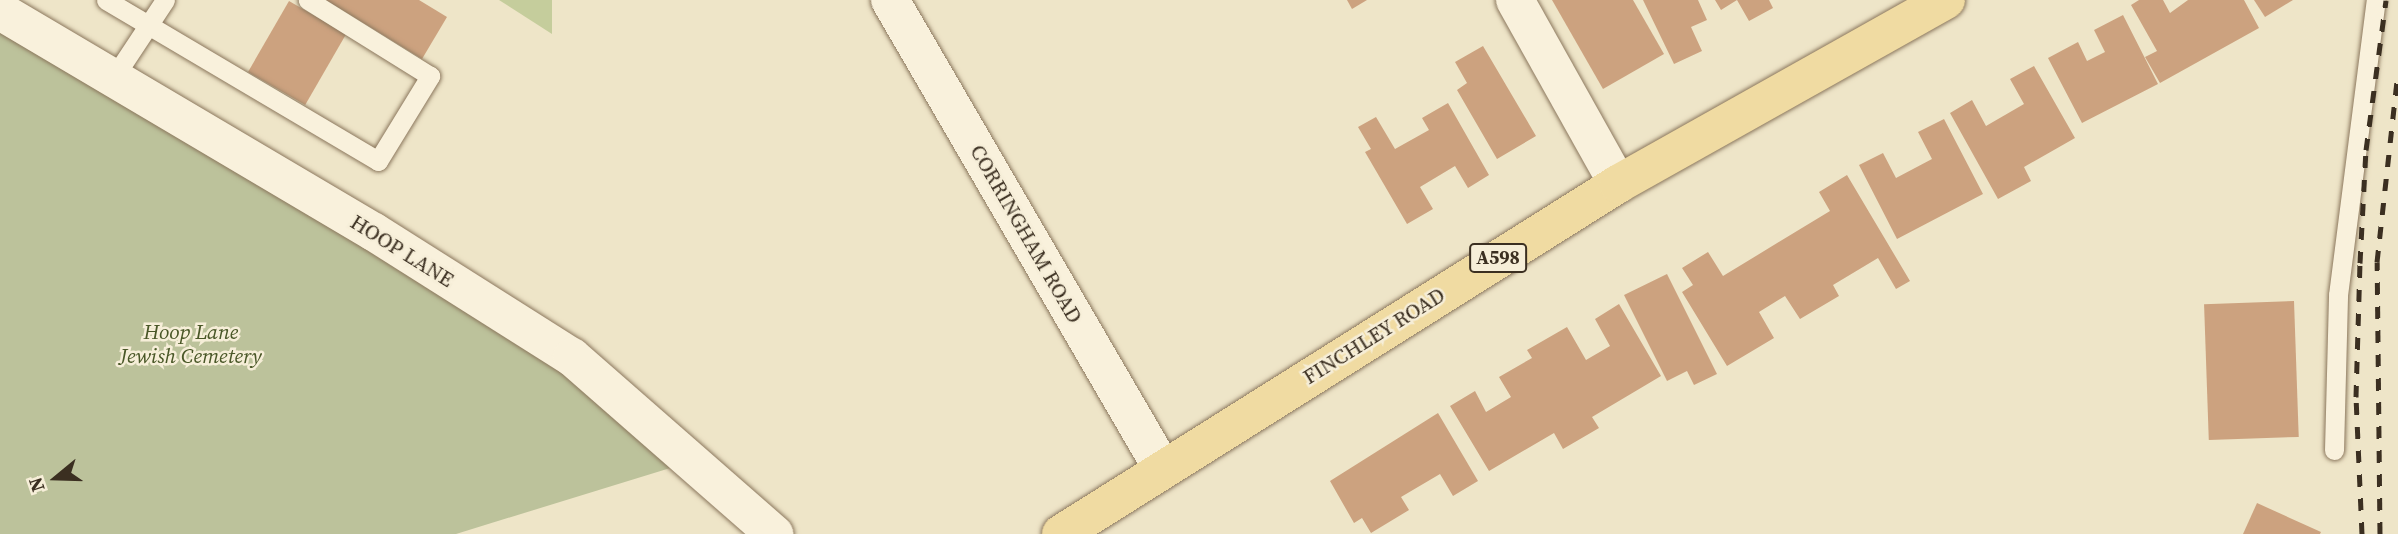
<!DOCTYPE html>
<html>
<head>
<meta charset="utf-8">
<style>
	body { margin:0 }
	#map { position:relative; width:2398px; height:534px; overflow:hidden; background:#eee5c8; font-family:"Source Serif 4",serif }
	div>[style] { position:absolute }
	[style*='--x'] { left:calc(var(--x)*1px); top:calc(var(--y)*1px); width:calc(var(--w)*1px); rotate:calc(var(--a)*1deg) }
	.green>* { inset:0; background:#c5cd9c }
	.cemetery>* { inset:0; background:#bcc29b }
	.building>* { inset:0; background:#cca27f; transform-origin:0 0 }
	.roads { filter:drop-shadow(0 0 2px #8b775d) drop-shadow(0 0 2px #8b775d) }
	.service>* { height:19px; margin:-9.5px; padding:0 9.5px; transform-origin:9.5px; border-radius:9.5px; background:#f9f1dc }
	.minor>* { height:38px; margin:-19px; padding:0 19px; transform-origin:19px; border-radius:19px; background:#f9f1dc }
	.tertiary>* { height:38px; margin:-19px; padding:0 19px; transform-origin:19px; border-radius:19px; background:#f9f1dc }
	.primary>* { height:38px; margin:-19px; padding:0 19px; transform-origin:19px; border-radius:19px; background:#f0dba2 }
	.rail>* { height:5px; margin-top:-2.5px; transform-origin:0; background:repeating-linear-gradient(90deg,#3b2f21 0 12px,transparent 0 24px) }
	span { translate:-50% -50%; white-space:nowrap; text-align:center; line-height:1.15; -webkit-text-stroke:5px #f6eed8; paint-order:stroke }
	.shield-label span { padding:2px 5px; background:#f6eed8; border:2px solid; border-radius:5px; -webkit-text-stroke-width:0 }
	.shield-label { font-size:19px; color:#3b2f21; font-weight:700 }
	.street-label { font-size:21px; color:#3b2f21 }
	.park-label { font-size:21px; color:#495727; font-style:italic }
	.north { position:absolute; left:21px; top:443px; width:70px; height:70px; -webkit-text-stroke:5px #f6eed8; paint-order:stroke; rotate:251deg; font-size:19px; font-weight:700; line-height:28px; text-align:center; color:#3b2f21 }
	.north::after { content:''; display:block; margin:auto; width:24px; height:32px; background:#3b2f21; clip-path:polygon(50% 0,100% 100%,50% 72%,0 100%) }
</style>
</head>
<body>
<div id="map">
	<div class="green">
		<i style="clip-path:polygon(499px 0,552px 0,552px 34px)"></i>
	</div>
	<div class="cemetery">
		<i style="clip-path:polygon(0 11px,205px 132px,693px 461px,456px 534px,0 534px)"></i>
	</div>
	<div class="building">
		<i style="clip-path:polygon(326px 0,419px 0,447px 17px,422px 59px)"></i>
		<i style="clip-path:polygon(1347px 0,1367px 0,1352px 9px)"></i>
		<i style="clip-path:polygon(1552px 0,1633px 0,1664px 54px,1603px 89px)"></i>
		<i style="clip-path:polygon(1643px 0,1698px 0,1707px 20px,1691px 27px,1702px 51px,1674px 64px)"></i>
		<i style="clip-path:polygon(1715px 0,1769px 0,1773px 8px,1749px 21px,1737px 0,1721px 10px)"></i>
		<i style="clip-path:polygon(2139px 0,2163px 0,2170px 13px,2188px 0,2244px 0,2259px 28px,2160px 83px,2145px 57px,2157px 51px,2131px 5px)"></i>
		<i style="clip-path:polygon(2254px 0,2293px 0,2265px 17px)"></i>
		<i style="left:289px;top:1px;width:66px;height:82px;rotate:30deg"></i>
		<i style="clip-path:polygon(2123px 15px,2158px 84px,2082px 123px,2048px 58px,2078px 42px,2087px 61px,2105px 52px,2094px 30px)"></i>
		<i style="clip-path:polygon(1483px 46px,1536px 136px,1497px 159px,1457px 90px,1467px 83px,1455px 62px)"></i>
		<i style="clip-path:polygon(2034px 66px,2075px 138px,2024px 167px,2031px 181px,1998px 199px,1950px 113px,1972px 100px,1986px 126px,2024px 104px,2010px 79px)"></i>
		<i style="clip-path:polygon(1448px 103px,1489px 175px,1468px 188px,1455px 166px,1420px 187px,1433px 209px,1407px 224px,1365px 152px,1371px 149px,1358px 127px,1376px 117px,1395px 149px,1429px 130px,1422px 118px)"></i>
		<i style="clip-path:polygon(1944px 119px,1983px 194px,1897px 239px,1859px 165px,1883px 153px,1896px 178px,1932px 159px,1918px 132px)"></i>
		<i style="clip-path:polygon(1847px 175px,1910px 281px,1896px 289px,1878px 258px,1833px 285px,1839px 296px,1800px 319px,1785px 296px,1759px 312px,1774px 338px,1727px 366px,1682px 292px,1693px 285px,1682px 268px,1708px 252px,1723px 276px,1830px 211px,1819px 192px)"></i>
		<i style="clip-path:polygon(1667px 274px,1717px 374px,1694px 385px,1687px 371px,1667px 381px,1624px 295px)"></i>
		<i style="left:2294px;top:301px;width:136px;height:90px;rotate:88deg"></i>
		<i style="clip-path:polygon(1619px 304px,1661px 376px,1592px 417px,1599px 428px,1563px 449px,1554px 433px,1489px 471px,1450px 406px,1475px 391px,1486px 412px,1511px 397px,1499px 377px,1532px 358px,1527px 350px,1567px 327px,1586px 360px,1610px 346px,1595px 319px)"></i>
		<i style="clip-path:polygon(1438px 413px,1478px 481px,1453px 496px,1440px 474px,1401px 497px,1409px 510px,1371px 533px,1362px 518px,1354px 523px,1330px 481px)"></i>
		<i style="clip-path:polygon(2257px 503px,2321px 532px,2320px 534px,2243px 534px)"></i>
	</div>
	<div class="roads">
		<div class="service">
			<i style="--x:106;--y:0;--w:316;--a:30.6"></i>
			<i style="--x:378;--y:161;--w:100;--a:-58.5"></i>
			<i style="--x:430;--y:76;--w:144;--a:-148.1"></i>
			<i style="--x:112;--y:80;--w:96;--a:-56.5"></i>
			<i style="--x:2334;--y:450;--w:155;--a:-88.5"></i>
			<i style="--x:2338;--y:295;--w:297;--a:-82.7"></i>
		</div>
		<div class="minor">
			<i style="--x:890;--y:0;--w:541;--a:59.83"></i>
			<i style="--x:1515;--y:0;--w:211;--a:60.8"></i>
		</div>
		<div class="tertiary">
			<i style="--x:0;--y:11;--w:434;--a:30.6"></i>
			<i style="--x:374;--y:232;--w:234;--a:32.3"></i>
			<i style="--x:572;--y:357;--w:269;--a:41.2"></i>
		</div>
		<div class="primary">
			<i style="--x:1061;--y:534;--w:658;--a:-32.14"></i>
			<i style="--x:1618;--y:184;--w:376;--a:-29.3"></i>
		</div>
	</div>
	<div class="rail">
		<i style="--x:2362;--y:534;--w:137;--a:-92.5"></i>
		<i style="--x:2356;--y:397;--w:134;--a:-88.3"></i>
		<i style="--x:2360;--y:263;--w:113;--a:-87"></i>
		<i style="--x:2366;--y:150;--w:151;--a:-82.4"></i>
		<i style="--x:2380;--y:534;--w:272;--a:-90.6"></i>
		<i style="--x:2377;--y:262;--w:190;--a:-83.7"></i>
	</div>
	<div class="shield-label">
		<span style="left:1498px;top:258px">A598</span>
	</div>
	<div class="street-label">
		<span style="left:1026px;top:234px;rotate:60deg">CORRINGHAM ROAD</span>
		<span style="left:402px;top:251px;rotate:32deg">HOOP LANE</span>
		<span style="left:1374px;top:336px;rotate:-32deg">FINCHLEY ROAD</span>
	</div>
	<div class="park-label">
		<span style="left:191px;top:344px">Hoop Lane<br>Jewish Cemetery</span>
	</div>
	<div class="north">N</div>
</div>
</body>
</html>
